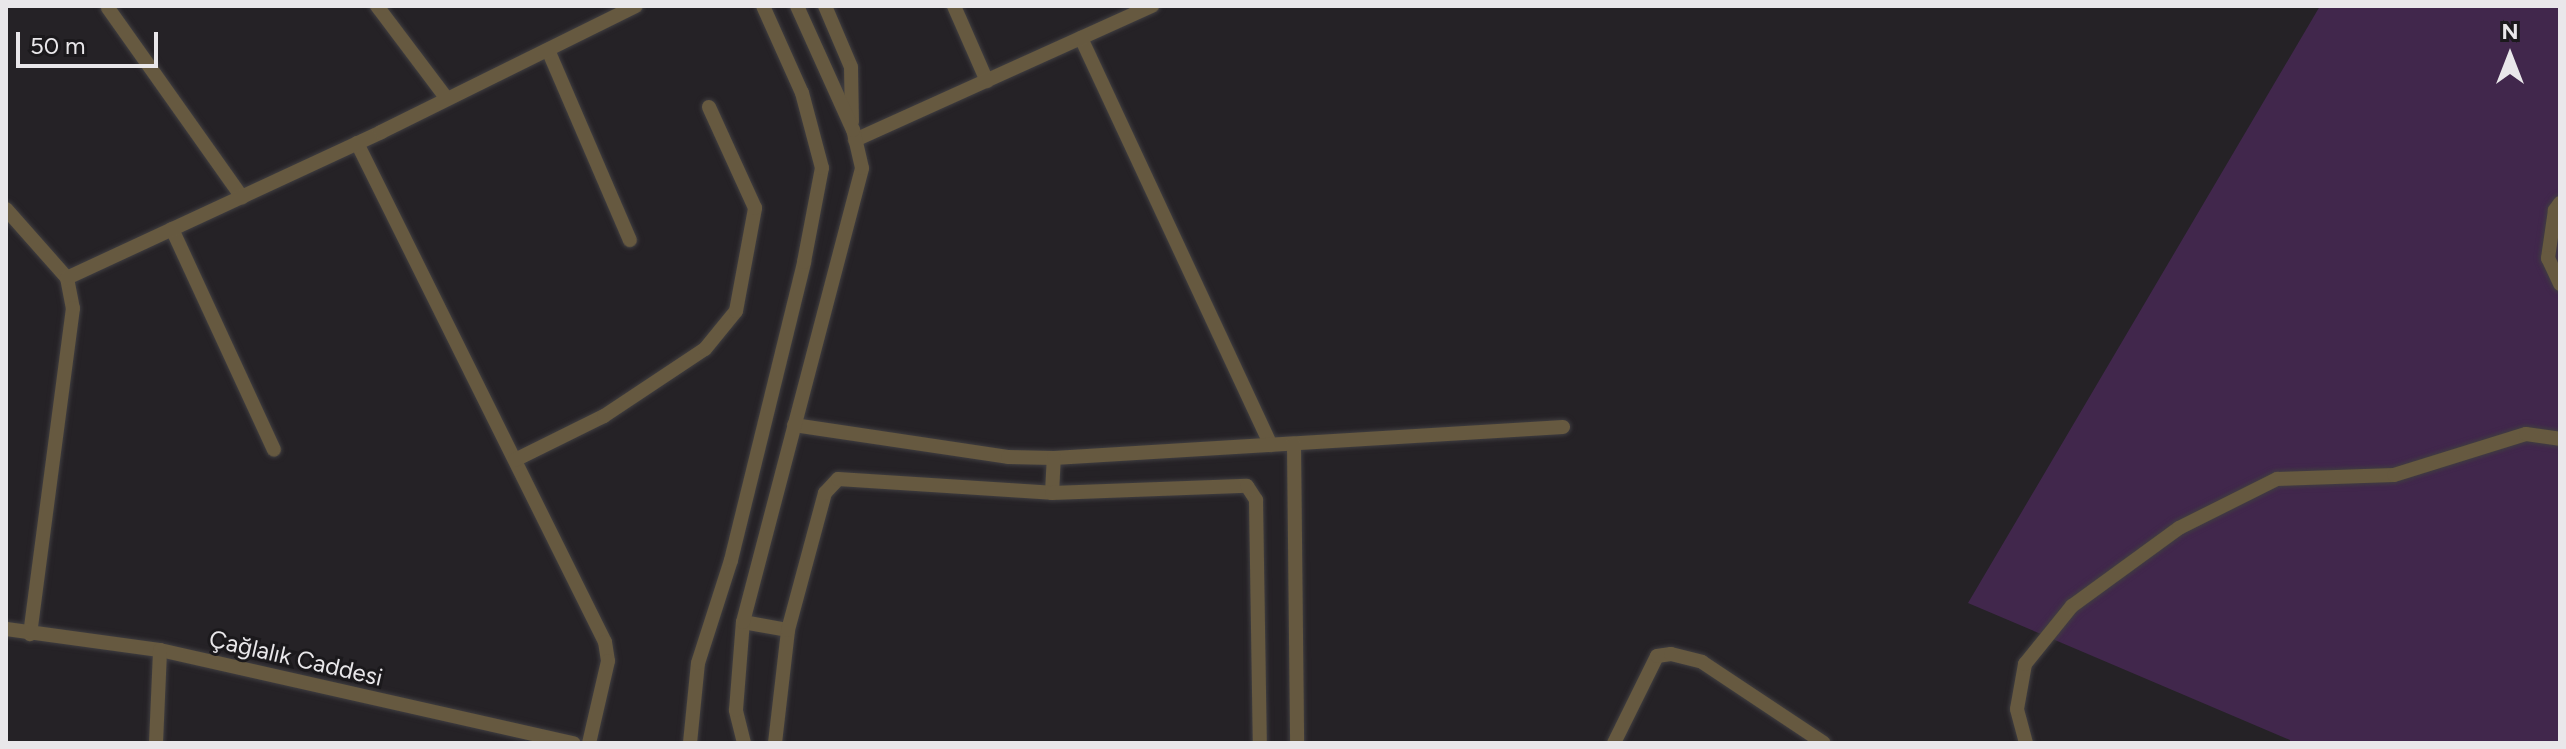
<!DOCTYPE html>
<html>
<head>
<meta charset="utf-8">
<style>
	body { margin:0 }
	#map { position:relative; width:2566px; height:749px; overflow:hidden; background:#252226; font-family:Figtree,sans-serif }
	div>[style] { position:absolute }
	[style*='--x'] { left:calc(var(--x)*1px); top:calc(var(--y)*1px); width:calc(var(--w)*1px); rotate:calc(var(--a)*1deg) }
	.green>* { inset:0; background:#41274c }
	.roads { filter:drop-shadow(0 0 2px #403e41) drop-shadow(0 0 2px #403e41) }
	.minor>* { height:14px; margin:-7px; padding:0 7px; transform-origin:7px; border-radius:7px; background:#665940 }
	span { translate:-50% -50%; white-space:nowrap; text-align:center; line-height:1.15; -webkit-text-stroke:6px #1b191c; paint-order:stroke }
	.street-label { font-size:24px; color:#e9e7ea }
	.frame { position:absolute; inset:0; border:8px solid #e9e7ea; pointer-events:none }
	.north { position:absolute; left:2470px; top:16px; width:80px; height:80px; -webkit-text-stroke:6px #1b191c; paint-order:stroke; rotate:0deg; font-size:22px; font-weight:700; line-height:32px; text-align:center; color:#e9e7ea }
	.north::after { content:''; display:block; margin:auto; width:28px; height:36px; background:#e9e7ea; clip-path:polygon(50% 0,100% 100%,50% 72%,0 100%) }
	.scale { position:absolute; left:16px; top:32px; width:142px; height:36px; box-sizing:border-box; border:4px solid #e9e7ea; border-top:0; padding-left:10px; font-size:24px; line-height:28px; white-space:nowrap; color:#e9e7ea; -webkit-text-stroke:6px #1b191c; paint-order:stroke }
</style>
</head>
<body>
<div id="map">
	<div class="green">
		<i style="clip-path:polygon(2320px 6px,2560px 6px,2560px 743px,2290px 743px,2290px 740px,1968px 603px)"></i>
	</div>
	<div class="roads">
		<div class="minor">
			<i style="--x:377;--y:6;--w:116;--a:53"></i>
			<i style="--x:825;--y:6;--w:66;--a:66.9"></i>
			<i style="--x:851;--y:67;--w:55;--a:89"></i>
			<i style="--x:954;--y:6;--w:82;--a:66.3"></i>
			<i style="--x:108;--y:8;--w:232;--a:54.7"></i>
			<i style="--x:1081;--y:38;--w:449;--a:65"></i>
			<i style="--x:548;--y:50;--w:207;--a:66.7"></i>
			<i style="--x:855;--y:140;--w:326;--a:-24.3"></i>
			<i style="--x:357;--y:143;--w:557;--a:63.57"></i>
			<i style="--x:605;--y:642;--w:19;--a:81"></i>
			<i style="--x:608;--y:661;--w:84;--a:103"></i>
			<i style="--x:2560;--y:203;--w:9;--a:126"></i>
			<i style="--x:2555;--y:210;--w:49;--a:98.3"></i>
			<i style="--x:2548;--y:258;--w:29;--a:65"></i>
			<i style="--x:6;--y:209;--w:92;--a:48.5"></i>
			<i style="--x:67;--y:278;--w:31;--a:79"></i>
			<i style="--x:73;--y:308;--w:329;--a:97.5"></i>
			<i style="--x:172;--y:229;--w:243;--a:65.2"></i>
			<i style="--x:67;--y:278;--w:346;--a:-24.9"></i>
			<i style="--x:381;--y:132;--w:284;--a:-26.3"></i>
			<i style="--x:794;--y:425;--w:216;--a:8.5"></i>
			<i style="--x:1008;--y:457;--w:46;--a:1.2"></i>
			<i style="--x:1054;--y:458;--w:510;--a:-3.49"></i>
			<i style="--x:1294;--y:444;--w:299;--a:89.4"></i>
			<i style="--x:515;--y:460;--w:99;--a:-26.3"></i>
			<i style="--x:604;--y:416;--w:121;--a:-33.6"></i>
			<i style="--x:705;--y:349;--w:49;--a:-50.8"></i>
			<i style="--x:736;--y:311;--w:105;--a:-79.5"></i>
			<i style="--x:755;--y:208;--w:111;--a:-114.5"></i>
			<i style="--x:1052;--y:493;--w:35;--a:-87"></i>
			<i style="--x:743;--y:622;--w:46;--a:10.1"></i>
			<i style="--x:6;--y:629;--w:155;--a:7.8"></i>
			<i style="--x:160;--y:650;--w:424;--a:12.7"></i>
			<i style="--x:156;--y:743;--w:93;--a:-87.5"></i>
			<i style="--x:690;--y:743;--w:80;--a:-84.3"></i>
			<i style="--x:698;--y:663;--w:108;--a:-72.2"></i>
			<i style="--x:731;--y:560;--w:307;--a:-76.2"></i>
			<i style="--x:804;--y:262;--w:96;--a:-79.2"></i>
			<i style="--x:822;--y:168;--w:78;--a:-104.9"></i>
			<i style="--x:802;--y:93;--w:95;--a:-114.1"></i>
			<i style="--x:744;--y:743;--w:34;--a:-104"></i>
			<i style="--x:736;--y:710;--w:88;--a:-85.5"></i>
			<i style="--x:743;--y:622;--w:469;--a:-75.3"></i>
			<i style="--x:862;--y:168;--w:39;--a:-103"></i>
			<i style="--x:853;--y:130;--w:136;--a:-114.3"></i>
			<i style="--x:775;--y:743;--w:114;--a:-83.4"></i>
			<i style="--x:788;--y:630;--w:142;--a:-74.9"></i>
			<i style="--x:825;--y:493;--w:19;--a:-47"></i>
			<i style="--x:838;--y:479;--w:214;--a:3.7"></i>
			<i style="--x:1052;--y:493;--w:195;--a:-2.1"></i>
			<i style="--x:1247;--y:486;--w:17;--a:57"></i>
			<i style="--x:1256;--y:500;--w:243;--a:89.1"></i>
			<i style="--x:1614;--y:743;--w:97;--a:-63.7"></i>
			<i style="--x:1657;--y:656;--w:14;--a:-8"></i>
			<i style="--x:1671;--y:654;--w:32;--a:14"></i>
			<i style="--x:1702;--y:662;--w:146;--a:33.6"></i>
			<i style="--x:2026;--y:743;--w:35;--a:-105"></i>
			<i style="--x:2017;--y:709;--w:46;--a:-79.9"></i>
			<i style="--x:2025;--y:664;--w:75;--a:-51"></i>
			<i style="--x:2072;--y:606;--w:132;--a:-36.1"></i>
			<i style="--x:2179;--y:528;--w:110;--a:-26.6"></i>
			<i style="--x:2277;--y:479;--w:117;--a:-2"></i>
			<i style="--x:2394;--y:475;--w:138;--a:-17.3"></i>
			<i style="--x:2526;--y:434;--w:34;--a:8"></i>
		</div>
	</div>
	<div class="street-label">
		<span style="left:296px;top:658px;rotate:13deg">Çağlalık Caddesi</span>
	</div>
	<div class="frame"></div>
	<div class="north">N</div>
	<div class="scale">50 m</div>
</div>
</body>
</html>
